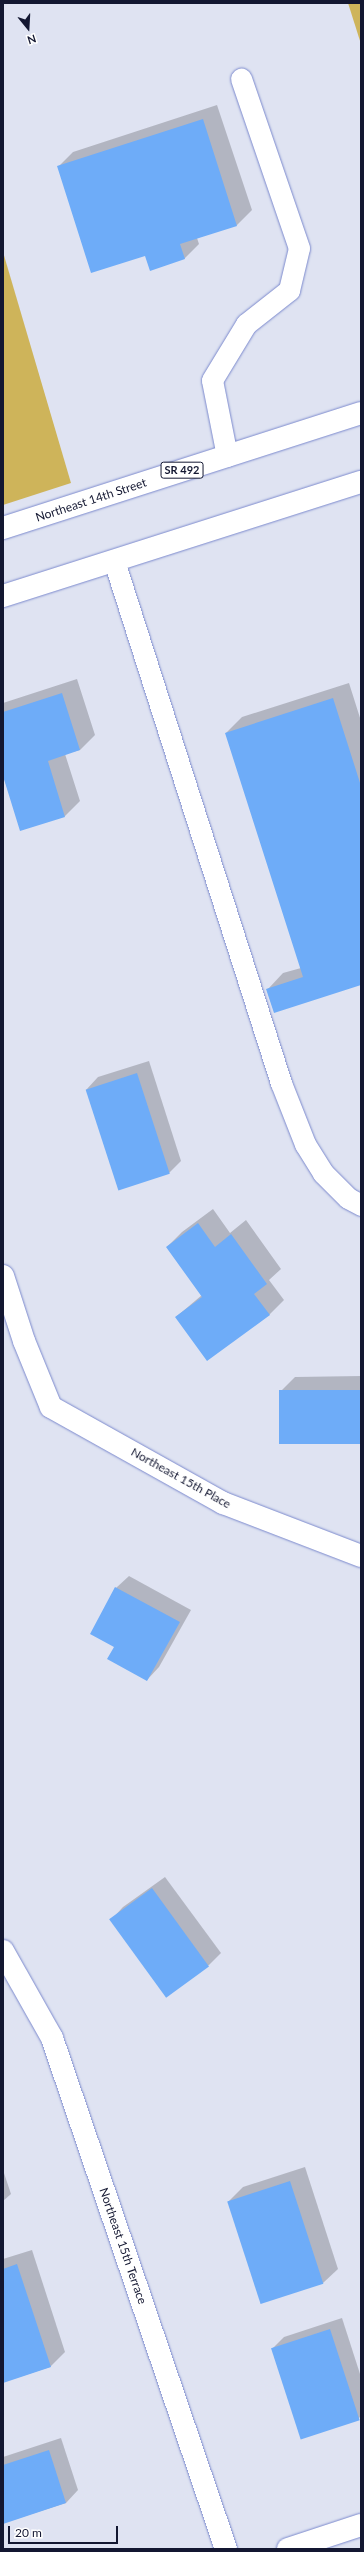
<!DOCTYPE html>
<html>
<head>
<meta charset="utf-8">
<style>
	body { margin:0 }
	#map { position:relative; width:364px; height:2552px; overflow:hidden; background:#dfe3f2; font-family:Lato,sans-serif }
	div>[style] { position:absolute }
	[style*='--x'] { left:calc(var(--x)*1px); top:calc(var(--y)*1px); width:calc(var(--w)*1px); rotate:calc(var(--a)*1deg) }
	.green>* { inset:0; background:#ceb45a }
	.shadow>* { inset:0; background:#0003 }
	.building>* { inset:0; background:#6eacf8; transform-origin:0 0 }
	.roads { filter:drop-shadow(0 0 1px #7b89cd) drop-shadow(0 0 1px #7b89cd) }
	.lane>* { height:21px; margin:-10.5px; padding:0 10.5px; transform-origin:10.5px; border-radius:10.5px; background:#fff }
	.street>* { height:22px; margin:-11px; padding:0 11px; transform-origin:11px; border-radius:11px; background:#fff }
	.primary>* { height:22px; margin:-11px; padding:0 11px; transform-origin:11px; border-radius:11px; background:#fff }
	span { translate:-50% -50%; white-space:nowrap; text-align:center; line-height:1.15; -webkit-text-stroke:3.5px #fff; paint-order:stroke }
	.shield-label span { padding:1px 3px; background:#fff; border:1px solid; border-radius:3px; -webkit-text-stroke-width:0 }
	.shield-label { font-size:11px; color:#131731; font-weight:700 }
	.street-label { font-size:12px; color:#131731 }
	.frame { position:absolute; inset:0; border:4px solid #131731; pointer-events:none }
	.north { position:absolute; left:8px; top:8px; width:40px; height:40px; -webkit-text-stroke:3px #fff; paint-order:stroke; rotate:162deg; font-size:11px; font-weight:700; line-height:16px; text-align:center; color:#131731 }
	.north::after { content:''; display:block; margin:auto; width:14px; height:18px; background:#131731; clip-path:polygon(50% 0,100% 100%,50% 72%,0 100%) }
	.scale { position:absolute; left:8px; top:2526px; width:110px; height:18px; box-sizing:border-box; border:2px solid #131731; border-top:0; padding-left:5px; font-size:12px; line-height:14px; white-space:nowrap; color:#131731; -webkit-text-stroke:3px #fff; paint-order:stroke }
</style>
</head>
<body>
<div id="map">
	<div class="green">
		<i style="clip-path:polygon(348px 3px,361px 3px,361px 44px)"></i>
		<i style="clip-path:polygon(3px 252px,71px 483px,3px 505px)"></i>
	</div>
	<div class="shadow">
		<i style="clip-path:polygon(217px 105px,252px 210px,237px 225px,197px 238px,199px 244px,184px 259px,146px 254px,58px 167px,73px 152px)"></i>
		<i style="clip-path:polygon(77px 679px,95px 735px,80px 750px,65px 754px,80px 801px,65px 816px,21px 830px,3px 775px,3px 703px)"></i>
		<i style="clip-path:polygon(349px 683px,361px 721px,361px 984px,268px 989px,283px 973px,301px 968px,226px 733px,242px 717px)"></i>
		<i style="clip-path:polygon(149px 1061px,181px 1161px,169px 1173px,86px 1090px,98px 1077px)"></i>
		<i style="clip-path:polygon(213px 1209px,230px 1233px,246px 1220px,281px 1269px,269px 1280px,284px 1300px,269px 1315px,176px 1317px,202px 1295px,167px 1247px,182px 1232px)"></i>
		<i style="clip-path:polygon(361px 1376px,361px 1443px,280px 1392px,295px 1377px)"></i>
		<i style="clip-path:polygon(129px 1576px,191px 1610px,159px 1667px,147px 1680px,115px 1647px,116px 1588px)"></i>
		<i style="clip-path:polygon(165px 1877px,221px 1953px,209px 1965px,166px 1996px,111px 1920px,123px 1907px)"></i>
		<i style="clip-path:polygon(305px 2167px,338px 2269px,323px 2283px,228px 2202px,243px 2187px)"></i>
		<i style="clip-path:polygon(3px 2170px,11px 2194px,3px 2201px)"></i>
		<i style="clip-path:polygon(32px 2250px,65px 2352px,50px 2367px,3px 2382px,3px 2259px)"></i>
		<i style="clip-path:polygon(342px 2318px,361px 2377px,361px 2416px,358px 2419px,272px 2349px,284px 2337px)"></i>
		<i style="clip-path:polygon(61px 2438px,78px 2490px,66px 2503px,3px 2523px,3px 2457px)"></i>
	</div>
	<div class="building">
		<i style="clip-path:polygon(203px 119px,237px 226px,180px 244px,185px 259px,150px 271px,145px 256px,91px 273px,57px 166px)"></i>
		<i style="clip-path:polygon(62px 693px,80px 750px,48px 761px,65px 817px,20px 831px,3px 776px,3px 712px)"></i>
		<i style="clip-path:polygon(333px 698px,361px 786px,361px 985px,274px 1013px,266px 989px,303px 977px,225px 733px)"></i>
		<i style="left:137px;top:1073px;width:106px;height:54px;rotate:72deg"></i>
		<i style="clip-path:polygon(198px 1223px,215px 1247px,231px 1234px,267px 1284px,254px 1294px,270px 1315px,207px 1361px,175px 1317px,202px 1297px,166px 1247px)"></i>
		<i style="left:361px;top:1390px;width:54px;height:82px;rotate:90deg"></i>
		<i style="clip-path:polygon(115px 1587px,180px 1622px,147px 1681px,107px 1659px,114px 1647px,90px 1634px)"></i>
		<i style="left:152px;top:1888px;width:97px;height:53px;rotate:54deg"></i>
		<i style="left:290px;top:2181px;width:108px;height:66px;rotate:72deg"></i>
		<i style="clip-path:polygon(17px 2264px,51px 2367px,3px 2383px,3px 2269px)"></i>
		<i style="left:330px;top:2329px;width:96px;height:62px;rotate:72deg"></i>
		<i style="clip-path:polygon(49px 2450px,66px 2503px,3px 2524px,3px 2465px)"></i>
	</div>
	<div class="roads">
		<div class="lane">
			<i style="--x:227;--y:456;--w:77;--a:-101.2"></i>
			<i style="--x:212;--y:380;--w:66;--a:-58.7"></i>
			<i style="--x:246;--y:324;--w:55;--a:-38.3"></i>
			<i style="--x:289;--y:290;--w:43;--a:-76.6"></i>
			<i style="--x:299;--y:248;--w:179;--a:-108.9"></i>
			<i style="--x:114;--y:561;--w:548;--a:72.26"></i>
			<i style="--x:281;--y:1083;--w:66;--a:68.5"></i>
			<i style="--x:305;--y:1144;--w:34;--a:58"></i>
			<i style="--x:323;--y:1173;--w:35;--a:45"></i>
			<i style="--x:348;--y:1198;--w:15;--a:28"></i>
		</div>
		<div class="street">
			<i style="--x:3;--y:1276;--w:68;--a:72.1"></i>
			<i style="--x:24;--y:1341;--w:71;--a:67.8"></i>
			<i style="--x:51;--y:1407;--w:197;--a:29.2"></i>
			<i style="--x:223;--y:1503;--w:148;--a:21"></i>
			<i style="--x:3;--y:1951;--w:100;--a:60.6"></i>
			<i style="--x:52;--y:2038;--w:540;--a:71.2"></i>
			<i style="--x:288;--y:2549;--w:77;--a:-18.2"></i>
		</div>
		<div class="primary">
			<i style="--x:3;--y:528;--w:376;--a:-17.8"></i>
			<i style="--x:3;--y:596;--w:376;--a:-17.7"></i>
		</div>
	</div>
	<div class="shield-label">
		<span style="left:182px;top:470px">SR 492</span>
	</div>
	<div class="street-label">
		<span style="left:91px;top:500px;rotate:-18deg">Northeast 14th Street</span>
		<span style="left:181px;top:1478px;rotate:29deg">Northeast 15th Place</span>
		<span style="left:123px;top:2246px;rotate:71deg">Northeast 15th Terrace</span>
	</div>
	<div class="frame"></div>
	<div class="north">N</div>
	<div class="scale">20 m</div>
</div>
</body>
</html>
